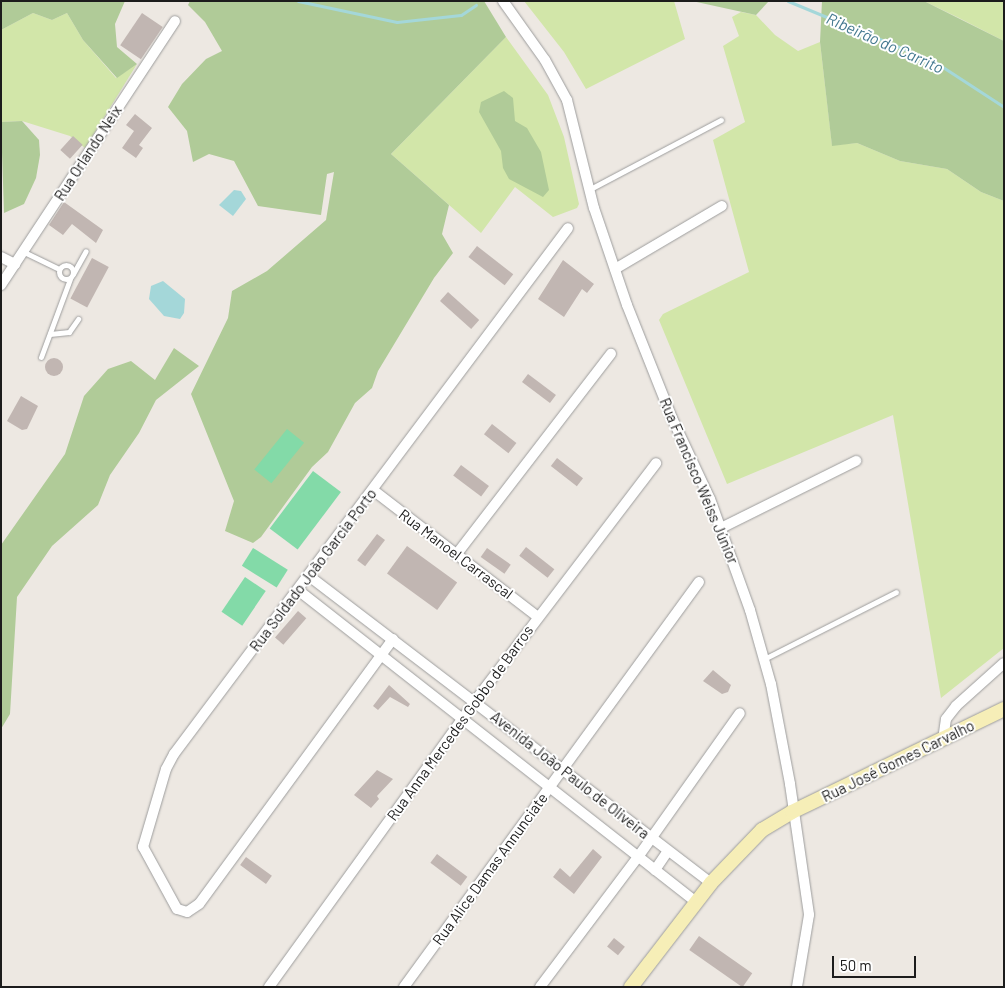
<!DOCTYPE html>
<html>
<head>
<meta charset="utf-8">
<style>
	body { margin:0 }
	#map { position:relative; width:1005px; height:988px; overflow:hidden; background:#ede8e2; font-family:Barlow,sans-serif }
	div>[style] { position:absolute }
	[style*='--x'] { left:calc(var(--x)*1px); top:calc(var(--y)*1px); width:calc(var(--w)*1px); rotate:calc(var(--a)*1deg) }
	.grass>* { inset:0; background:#d2e6a9 }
	.forest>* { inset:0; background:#b0cb98 }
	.pitch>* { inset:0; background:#83daa8; transform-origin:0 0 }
	.water>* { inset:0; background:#a4d7d9 }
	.stream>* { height:3px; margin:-1.5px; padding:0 1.5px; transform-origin:1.5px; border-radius:1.5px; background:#a4d7d9 }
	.building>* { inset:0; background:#c1b6b2; transform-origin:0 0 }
	.round { border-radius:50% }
	.roads { filter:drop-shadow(0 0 1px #9d9d9d) drop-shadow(0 0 1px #9d9d9d) }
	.lane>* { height:5px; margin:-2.5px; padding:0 2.5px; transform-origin:2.5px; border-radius:2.5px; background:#fff }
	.lane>.ring { margin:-2.5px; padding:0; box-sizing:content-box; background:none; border:5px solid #fff; border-radius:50% }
	.street>* { height:10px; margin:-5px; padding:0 5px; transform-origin:5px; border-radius:5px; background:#fff }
	.secondary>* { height:14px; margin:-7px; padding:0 7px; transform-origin:7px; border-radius:7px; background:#f6eeb7 }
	span { translate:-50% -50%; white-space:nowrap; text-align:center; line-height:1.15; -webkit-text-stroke:4px #fff; paint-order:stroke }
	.street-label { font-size:15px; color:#1c1c1c }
	.water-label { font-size:16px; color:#447990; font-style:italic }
	.frame { position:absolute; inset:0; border:2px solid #1c1c1c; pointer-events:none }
	.scale { position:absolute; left:832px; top:956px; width:84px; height:22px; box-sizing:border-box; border:2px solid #1c1c1c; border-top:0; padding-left:6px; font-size:15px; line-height:18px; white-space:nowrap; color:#1c1c1c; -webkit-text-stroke:4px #fff; paint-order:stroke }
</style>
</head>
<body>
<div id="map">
	<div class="grass">
		<i style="clip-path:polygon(524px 1px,674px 1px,685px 39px,586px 89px,564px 52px)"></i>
		<i style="clip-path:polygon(924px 1px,1004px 1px,1004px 41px,959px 18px)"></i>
		<i style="clip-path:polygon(741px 12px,756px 15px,775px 35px,798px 51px,820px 42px,832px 145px,857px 143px,900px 161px,947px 169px,981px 192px,1004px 201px,1004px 648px,941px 698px,893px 415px,727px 484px,659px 320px,663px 314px,749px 272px,713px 140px,745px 122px,723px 46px,739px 36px,732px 17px)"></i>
		<i style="clip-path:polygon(33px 13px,52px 20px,67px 13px,83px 40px,116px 78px,137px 64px,85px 148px,70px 136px,22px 121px,1px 122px,1px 30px)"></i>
		<i style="clip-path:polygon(506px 37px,548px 95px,564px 137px,579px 204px,577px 208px,553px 217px,515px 187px,481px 233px,391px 154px)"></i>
	</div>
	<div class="forest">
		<i style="clip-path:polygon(1px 1px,125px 1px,115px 24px,117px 47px,137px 64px,117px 78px,83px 40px,67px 13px,52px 20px,33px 13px,1px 30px)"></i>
		<i style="clip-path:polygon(190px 1px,484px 1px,506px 37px,391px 154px,449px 205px,442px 234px,453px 253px,434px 278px,378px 371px,372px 388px,355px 403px,328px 452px,312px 467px,261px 537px,253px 543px,225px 531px,234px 501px,191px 394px,228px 318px,232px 291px,267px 271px,326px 220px,334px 172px,327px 174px,321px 215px,258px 206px,234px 161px,209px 154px,193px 162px,187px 131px,168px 107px,182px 84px,206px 59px,222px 51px,205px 22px,188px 5px)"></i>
		<i style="clip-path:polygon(692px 1px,769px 1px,756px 15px)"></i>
		<i style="clip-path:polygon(822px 1px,924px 1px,1004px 41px,1004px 201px,981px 192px,947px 169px,900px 161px,857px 143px,832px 146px,820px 42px)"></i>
		<i style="clip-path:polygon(504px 91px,513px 98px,515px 121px,527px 128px,541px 152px,549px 190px,543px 197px,509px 179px,503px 168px,501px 151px,479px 112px,481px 102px)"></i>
		<i style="clip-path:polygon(22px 121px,39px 140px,40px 155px,36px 178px,24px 204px,4px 213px,1px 122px)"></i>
		<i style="clip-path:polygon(174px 348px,199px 366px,156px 400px,139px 433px,110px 475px,98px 505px,52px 546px,17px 597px,10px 714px,1px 729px,1px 545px,65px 454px,84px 396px,108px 369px,131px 361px,155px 380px)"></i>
	</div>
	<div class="pitch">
		<i style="left:287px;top:429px;width:22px;height:52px;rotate:39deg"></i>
		<i style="left:313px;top:471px;width:35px;height:72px;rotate:37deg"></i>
		<i style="left:253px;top:548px;width:41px;height:21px;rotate:32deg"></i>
		<i style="left:245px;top:577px;width:25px;height:42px;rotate:34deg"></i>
	</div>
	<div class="water">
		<i style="clip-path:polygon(234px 190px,241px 191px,246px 199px,233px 216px,219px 205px)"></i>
		<i style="clip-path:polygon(163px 281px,185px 299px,184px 313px,180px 319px,164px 316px,149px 299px,151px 286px)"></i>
	</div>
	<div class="stream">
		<i style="--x:298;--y:1;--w:101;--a:12"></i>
		<i style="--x:397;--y:22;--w:64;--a:-6.2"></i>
		<i style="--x:461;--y:15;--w:18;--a:-34"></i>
		<i style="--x:788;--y:1;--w:159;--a:22.5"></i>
		<i style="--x:935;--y:62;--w:82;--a:33.1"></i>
	</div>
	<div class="building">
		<i style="left:142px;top:13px;width:25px;height:39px;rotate:34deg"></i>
		<i style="clip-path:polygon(135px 114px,152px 128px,139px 145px,143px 148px,136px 158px,122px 148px,134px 131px,126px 125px)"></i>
		<i style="left:73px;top:136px;width:13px;height:19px;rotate:42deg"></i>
		<i style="clip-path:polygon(64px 202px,103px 230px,96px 243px,72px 224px,63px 235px,49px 225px)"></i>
		<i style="left:477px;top:246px;width:46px;height:14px;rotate:38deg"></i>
		<i style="left:92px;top:258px;width:19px;height:46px;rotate:28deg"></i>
		<i style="clip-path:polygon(563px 260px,594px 284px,587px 293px,582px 289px,564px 317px,538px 299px)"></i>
		<i style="left:448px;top:292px;width:42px;height:12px;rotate:42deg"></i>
		<i class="round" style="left:45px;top:358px;width:18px;height:18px"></i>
		<i style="left:528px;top:374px;width:35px;height:10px;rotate:37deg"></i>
		<i style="clip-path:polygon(21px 396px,38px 406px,27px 429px,22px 430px,7px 421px)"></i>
		<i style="left:492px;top:424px;width:31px;height:13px;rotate:38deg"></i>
		<i style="left:557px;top:458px;width:33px;height:10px;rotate:38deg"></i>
		<i style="left:461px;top:465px;width:35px;height:13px;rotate:37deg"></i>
		<i style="left:377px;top:534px;width:10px;height:33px;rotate:37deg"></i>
		<i style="left:407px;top:546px;width:62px;height:34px;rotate:36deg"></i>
		<i style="left:526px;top:547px;width:36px;height:11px;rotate:38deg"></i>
		<i style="left:487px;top:548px;width:29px;height:11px;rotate:35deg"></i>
		<i style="left:298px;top:611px;width:11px;height:35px;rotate:41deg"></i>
		<i style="clip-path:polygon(713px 670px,731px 685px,728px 692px,722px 694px,703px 681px)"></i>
		<i style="clip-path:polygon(389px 685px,410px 704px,408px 707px,390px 697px,378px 710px,373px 706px)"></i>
		<i style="clip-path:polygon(377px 770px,393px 779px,377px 796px,379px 799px,371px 808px,354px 795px)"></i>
		<i style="clip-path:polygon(593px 849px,602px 857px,574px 894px,553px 877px,560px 868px,570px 877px)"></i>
		<i style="left:437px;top:854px;width:38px;height:11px;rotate:37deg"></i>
		<i style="left:246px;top:857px;width:32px;height:10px;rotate:36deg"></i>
		<i style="left:699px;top:936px;width:65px;height:17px;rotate:35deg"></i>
		<i style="left:614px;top:938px;width:14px;height:11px;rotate:39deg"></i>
	</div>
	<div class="roads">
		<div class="lane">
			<i style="--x:590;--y:189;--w:148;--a:-27.8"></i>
			<i style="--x:24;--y:252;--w:39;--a:26"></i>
			<i class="ring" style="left:59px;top:265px;width:9px;height:9px"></i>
			<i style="--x:73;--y:274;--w:26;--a:-61"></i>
			<i style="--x:50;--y:334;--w:19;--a:-6"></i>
			<i style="--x:69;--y:332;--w:16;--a:-55"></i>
			<i style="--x:41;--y:357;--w:83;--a:-69.6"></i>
			<i style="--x:764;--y:659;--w:148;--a:-26.9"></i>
		</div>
		<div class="street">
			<i style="--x:503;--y:1;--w:72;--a:54.6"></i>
			<i style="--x:545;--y:60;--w:46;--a:61.2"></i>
			<i style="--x:567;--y:100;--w:111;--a:76"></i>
			<i style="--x:594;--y:208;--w:102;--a:71.2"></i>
			<i style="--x:627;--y:305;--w:122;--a:68.3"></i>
			<i style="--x:672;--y:418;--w:89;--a:64.9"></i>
			<i style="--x:710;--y:499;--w:118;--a:70.2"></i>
			<i style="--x:750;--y:610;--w:77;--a:74.2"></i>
			<i style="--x:771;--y:684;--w:102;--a:79.2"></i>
			<i style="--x:790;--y:784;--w:132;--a:81.7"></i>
			<i style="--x:809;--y:915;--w:73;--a:99.5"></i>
			<i style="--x:1;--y:257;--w:16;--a:27"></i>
			<i style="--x:615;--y:269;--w:124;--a:-30.5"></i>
			<i style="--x:1;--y:285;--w:316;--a:-56.6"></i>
			<i style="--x:373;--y:490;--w:208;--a:37.6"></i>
			<i style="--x:721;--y:528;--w:151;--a:-26.4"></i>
			<i style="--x:456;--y:555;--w:254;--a:-52.4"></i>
			<i style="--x:309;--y:576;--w:506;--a:37.37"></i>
			<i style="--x:298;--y:590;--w:506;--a:38.09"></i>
			<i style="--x:393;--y:639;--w:328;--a:126.2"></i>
			<i style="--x:199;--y:904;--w:14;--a:146"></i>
			<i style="--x:187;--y:912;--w:10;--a:-163"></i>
			<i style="--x:177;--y:909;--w:71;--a:-118.7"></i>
			<i style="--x:143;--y:847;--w:81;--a:-73.6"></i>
			<i style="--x:166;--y:769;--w:17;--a:-62"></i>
			<i style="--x:174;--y:754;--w:657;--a:-53.16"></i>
			<i style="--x:943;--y:740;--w:21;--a:-82"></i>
			<i style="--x:946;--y:719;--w:16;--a:-52"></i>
			<i style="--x:956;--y:706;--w:64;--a:-41.9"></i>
			<i style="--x:655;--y:870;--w:23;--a:-56"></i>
			<i style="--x:269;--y:987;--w:352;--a:-54.2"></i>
			<i style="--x:475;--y:701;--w:299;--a:-52.7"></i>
			<i style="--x:404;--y:987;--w:501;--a:-53.93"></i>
			<i style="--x:540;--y:987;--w:163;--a:-53"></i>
			<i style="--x:638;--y:857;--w:176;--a:-54.7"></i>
		</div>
		<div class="secondary">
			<i style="--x:631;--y:987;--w:131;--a:-52.4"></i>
			<i style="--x:711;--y:883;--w:74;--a:-46.1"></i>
			<i style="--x:762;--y:830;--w:35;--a:-31"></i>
			<i style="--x:792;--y:812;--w:236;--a:-25.9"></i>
		</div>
	</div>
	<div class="street-label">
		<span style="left:88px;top:153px;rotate:-57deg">Rua Orlando Neix</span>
		<span style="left:699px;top:481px;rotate:67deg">Rua Francisco Weiss Júnior</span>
		<span style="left:456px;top:554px;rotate:37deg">Rua Manoel Carrascal</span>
		<span style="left:313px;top:570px;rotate:-53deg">Rua Soldado João Garcia Porto</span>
		<span style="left:460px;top:723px;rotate:-54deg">Rua Anna Mercedes Gobbo de Barros</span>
		<span style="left:898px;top:761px;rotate:-26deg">Rua José Gomes Carvalho</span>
		<span style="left:570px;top:775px;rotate:38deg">Avenida João Paulo de Oliveira</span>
		<span style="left:490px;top:869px;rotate:-54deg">Rua Alice Damas Annunciate</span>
	</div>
	<div class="water-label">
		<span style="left:885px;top:43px;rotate:24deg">Ribeirão do Carrito</span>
	</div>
	<div class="frame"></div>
	<div class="scale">50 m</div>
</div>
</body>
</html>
